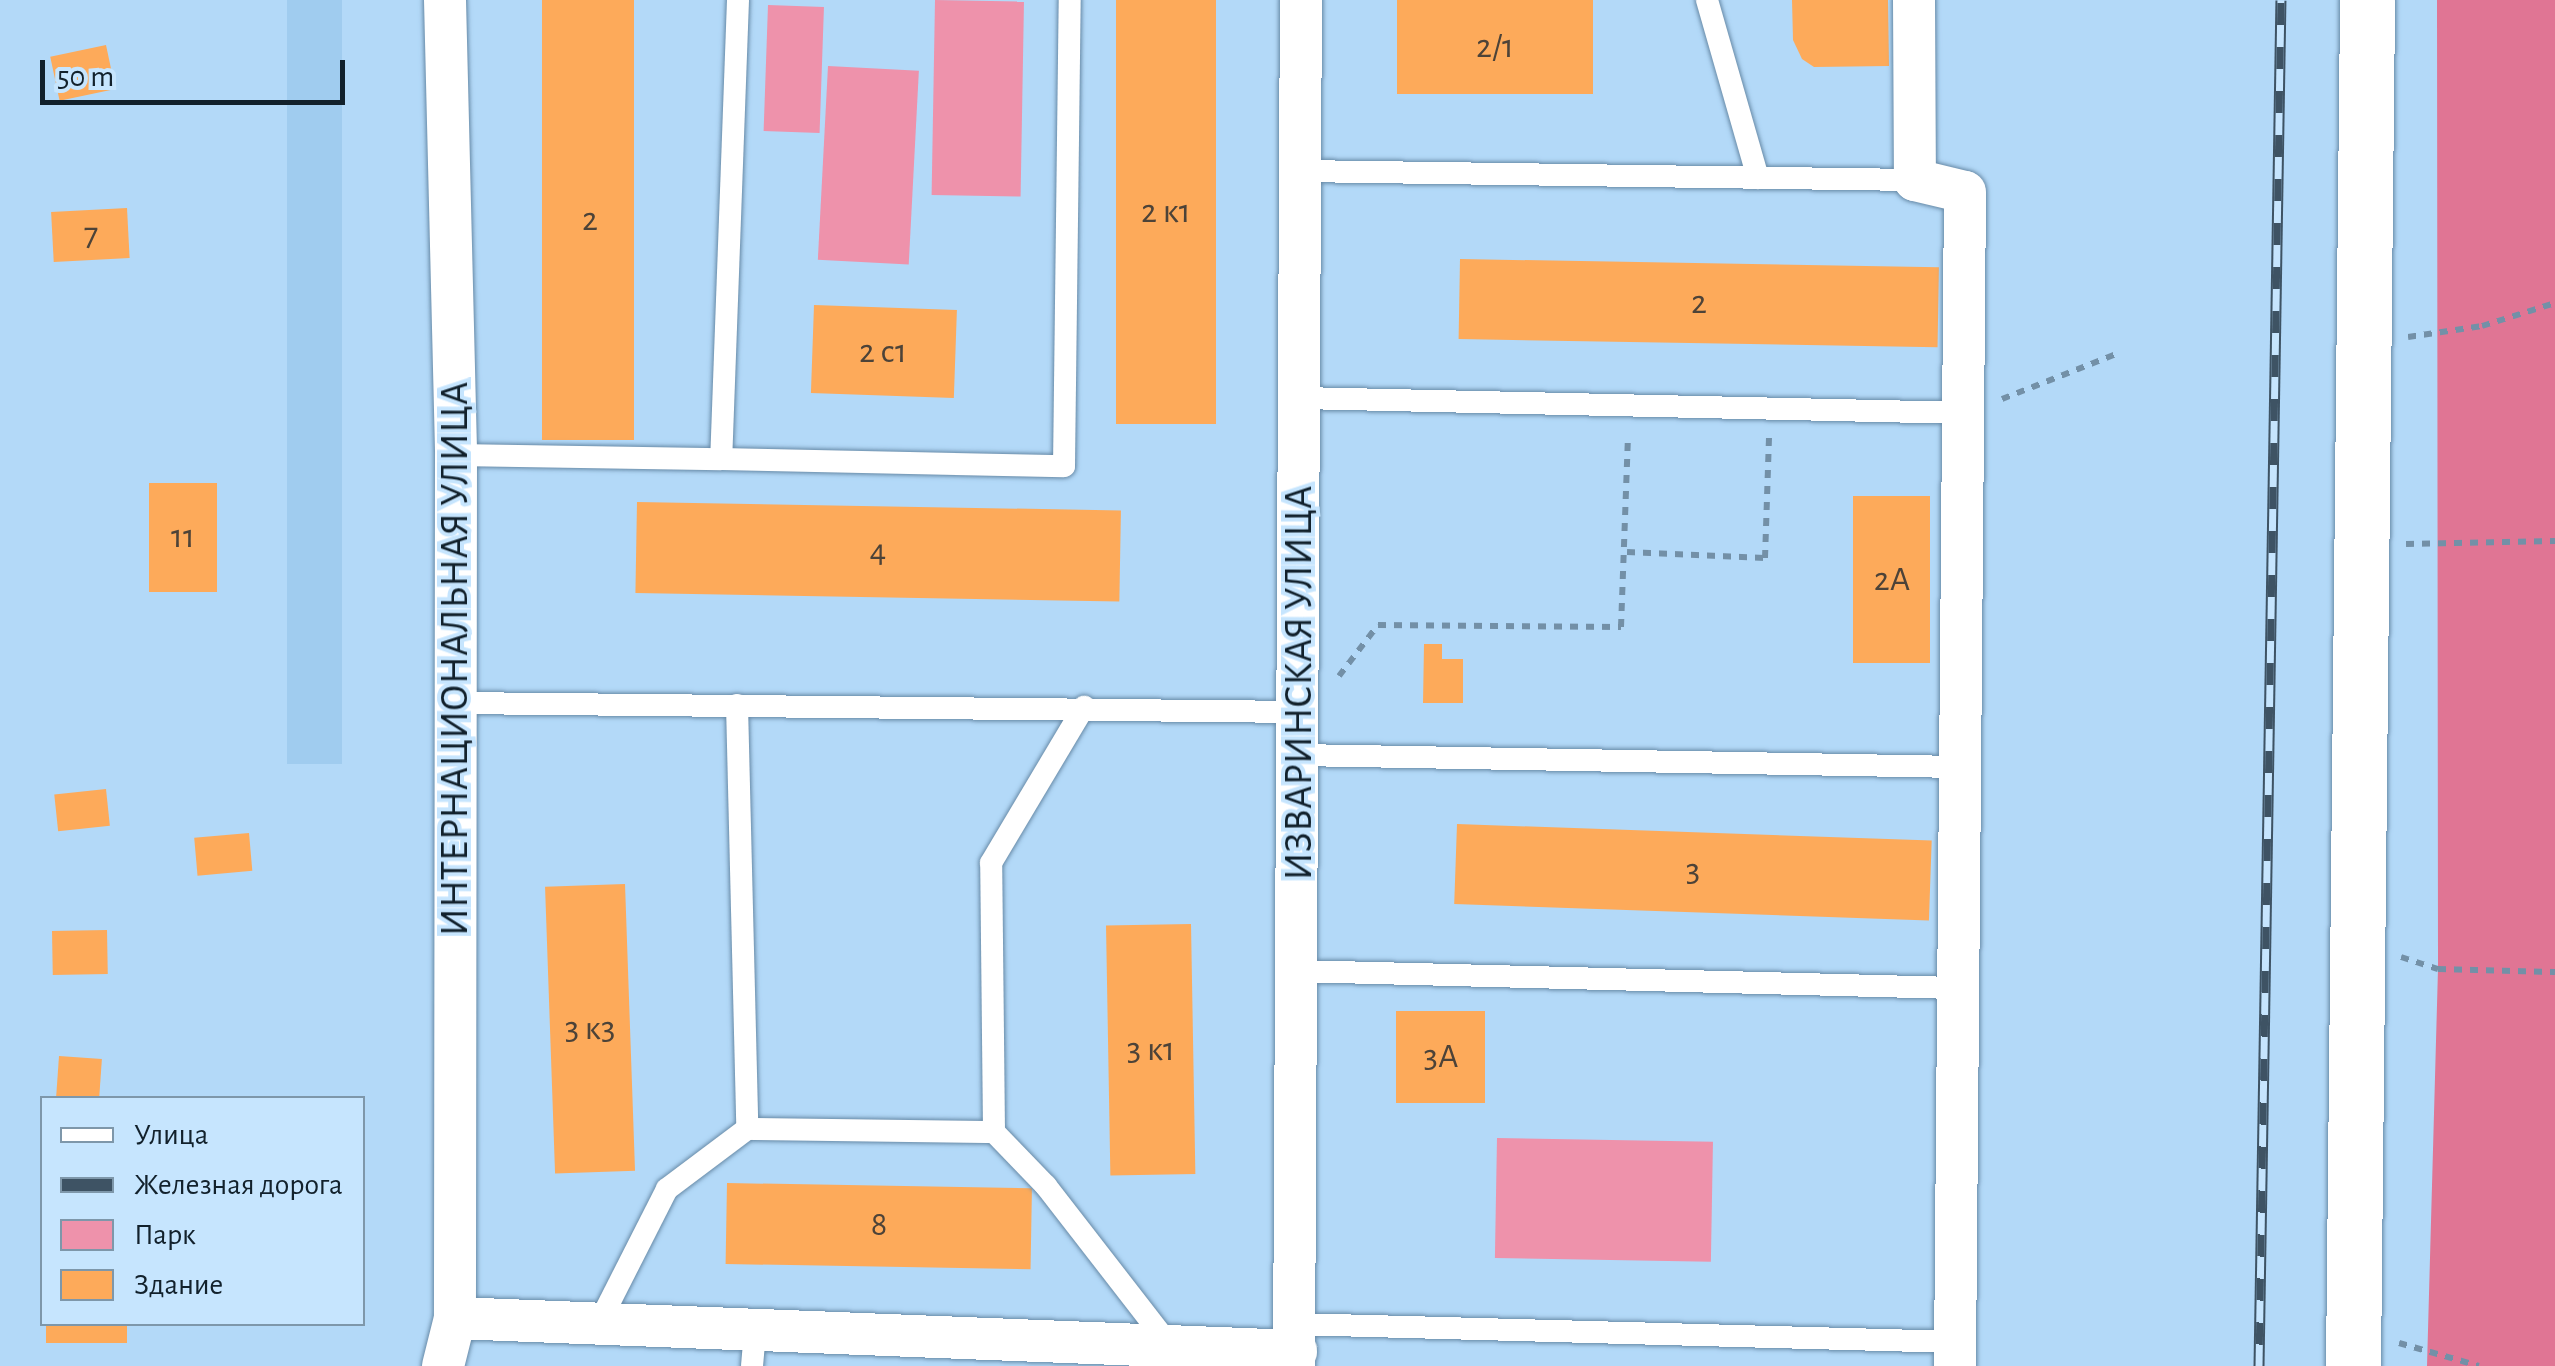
<!DOCTYPE html>
<html>
<head>
<meta charset="utf-8">
<style>
	body { margin:0 }
	#map { position:relative; width:2555px; height:1366px; overflow:hidden; background:#b3d9f8; font-family:"Alegreya Sans",sans-serif }
	div>[style] { position:absolute }
	[style*='--x'] { left:calc(var(--x)*1px); top:calc(var(--y)*1px); width:calc(var(--w)*1px); rotate:calc(var(--a)*1deg) }
	.built>* { inset:0; background:#a0ccef; transform-origin:0 0 }
	.green>* { inset:0; background:#ee92ab; transform-origin:0 0 }
	.forest>* { inset:0; background:#e07594 }
	.building>* { inset:0; background:#fdaa5a; transform-origin:0 0 }
	.path>* { height:6px; margin-top:-3px; transform-origin:0; background:repeating-linear-gradient(90deg,#7390a7 0 8px,transparent 0 16px) }
	.roads { filter:drop-shadow(0 0 2px #678aa7) drop-shadow(0 0 2px #678aa7) }
	.lane>* { height:22px; margin:-11px; padding:0 11px; transform-origin:11px; border-radius:11px; background:#fff }
	.street>* { height:42px; margin:-21px; padding:0 21px; transform-origin:21px; border-radius:21px; background:#fff }
	.secondary>* { height:55px; margin:-27.5px; padding:0 27.5px; transform-origin:27.5px; border-radius:27.5px; background:#fff }
	.rail>* { height:11px; margin-top:-5.5px; transform-origin:0; background:repeating-linear-gradient(90deg,#c6e5fe 0 22px,#3e5364 0 44px); box-sizing:border-box; border-block:2px solid #3e5364 }
	span { translate:-50% -50%; white-space:nowrap; text-align:center; line-height:1.15; -webkit-text-stroke:8px #c6e5fe; paint-order:stroke }
	.number-label { font-size:35px; color:#4d4338 }
	.number-label span { -webkit-text-stroke-width:0 }
	.street-label { font-size:40px; color:#12212c }
	.legend { position:absolute; left:40px; top:1096px; width:325px; height:230px; box-sizing:border-box; background:#c6e5fe; border:2px solid #7e97aa; margin:0; padding:12px 18px; list-style:none; font-size:30px; color:#12212c }
	.legend li { display:flex; align-items:center; gap:20px; height:50px }
	.legend b { width:50px; border:2px solid #7e97aa }
	.scale { position:absolute; left:40px; top:60px; width:305px; height:45px; box-sizing:border-box; border:5px solid #12212c; border-top:0; padding-left:12px; font-size:30px; line-height:35px; white-space:nowrap; color:#12212c; -webkit-text-stroke:8px #c6e5fe; paint-order:stroke }
</style>
</head>
<body>
<div id="map">
	<div class="built">
		<i style="left:287px;top:0;width:55px;height:764px"></i>
	</div>
	<div class="green">
		<i style="left:935px;top:0;width:89px;height:195px;rotate:1deg"></i>
		<i style="left:768px;top:5px;width:56px;height:126px;rotate:2deg"></i>
		<i style="left:828px;top:66px;width:91px;height:194px;rotate:3deg"></i>
		<i style="left:1497px;top:1138px;width:216px;height:120px;rotate:1deg"></i>
	</div>
	<div class="forest">
		<i style="clip-path:polygon(2437px 0,2555px 0,2555px 1366px,2427px 1366px,2438px 969px)"></i>
	</div>
	<div class="building">
		<i style="left:542px;top:0;width:92px;height:440px"></i>
		<i style="left:1116px;top:0;width:100px;height:424px"></i>
		<i style="left:1397px;top:0;width:196px;height:94px"></i>
		<i style="clip-path:polygon(1792px 0,1888px 0,1889px 66px,1814px 67px,1802px 59px,1793px 40px)"></i>
		<i style="left:106px;top:45px;width:45px;height:57px;rotate:78deg"></i>
		<i style="left:127px;top:208px;width:50px;height:76px;rotate:87deg"></i>
		<i style="left:1460px;top:259px;width:479px;height:80px;rotate:1deg"></i>
		<i style="left:814px;top:305px;width:143px;height:88px;rotate:2deg"></i>
		<i style="left:149px;top:483px;width:68px;height:109px"></i>
		<i style="left:1853px;top:496px;width:77px;height:167px"></i>
		<i style="left:637px;top:502px;width:484px;height:91px;rotate:1deg"></i>
		<i style="clip-path:polygon(1424px 644px,1442px 644px,1442px 659px,1463px 659px,1463px 703px,1423px 703px)"></i>
		<i style="left:106px;top:789px;width:37px;height:52px;rotate:84deg"></i>
		<i style="left:1457px;top:824px;width:475px;height:80px;rotate:2deg"></i>
		<i style="left:249px;top:833px;width:38px;height:55px;rotate:85deg"></i>
		<i style="left:625px;top:884px;width:287px;height:80px;rotate:88deg"></i>
		<i style="left:1191px;top:924px;width:250px;height:85px;rotate:89deg"></i>
		<i style="left:107px;top:930px;width:44px;height:55px;rotate:89deg"></i>
		<i style="left:1396px;top:1011px;width:89px;height:92px"></i>
		<i style="left:59px;top:1056px;width:43px;height:42px;rotate:4deg"></i>
		<i style="left:727px;top:1183px;width:305px;height:81px;rotate:1deg"></i>
		<i style="left:46px;top:1324px;width:81px;height:19px"></i>
	</div>
	<div class="path">
		<i style="--x:2408;--y:337;--w:75;--a:-8.5"></i>
		<i style="--x:2482;--y:326;--w:77;--a:-17.5"></i>
		<i style="--x:2002;--y:399;--w:126;--a:-21.5"></i>
		<i style="--x:2406;--y:544;--w:149;--a:-1.2"></i>
		<i style="--x:1627;--y:552;--w:138;--a:2.5"></i>
		<i style="--x:1765;--y:558;--w:121;--a:-88.1"></i>
		<i style="--x:1339;--y:676;--w:64;--a:-52.6"></i>
		<i style="--x:1378;--y:625;--w:243;--a:0.5"></i>
		<i style="--x:1621;--y:627;--w:190;--a:-87.9"></i>
		<i style="--x:2401;--y:957;--w:39;--a:18"></i>
		<i style="--x:2438;--y:969;--w:117;--a:1.5"></i>
		<i style="--x:2399;--y:1343;--w:83;--a:16"></i>
	</div>
	<div class="roads">
		<div class="lane">
			<i style="--x:738;--y:0;--w:459;--a:92.1"></i>
			<i style="--x:721;--y:459;--w:343;--a:1.2"></i>
			<i style="--x:1064;--y:466;--w:466;--a:-89.3"></i>
			<i style="--x:1707;--y:0;--w:185;--a:74"></i>
			<i style="--x:1300;--y:171;--w:615;--a:0.84"></i>
			<i style="--x:1300;--y:398;--w:664;--a:1.29"></i>
			<i style="--x:456;--y:455;--w:265;--a:0.9"></i>
			<i style="--x:456;--y:703;--w:842;--a:0.61"></i>
			<i style="--x:737;--y:705;--w:424;--a:88.6"></i>
			<i style="--x:747;--y:1129;--w:247;--a:0.7"></i>
			<i style="--x:994;--y:1132;--w:269;--a:-90.6"></i>
			<i style="--x:991;--y:863;--w:182;--a:-59.2"></i>
			<i style="--x:1298;--y:755;--w:663;--a:1.04"></i>
			<i style="--x:1297;--y:971;--w:657;--a:1.48"></i>
			<i style="--x:994;--y:1132;--w:75;--a:46.1"></i>
			<i style="--x:1046;--y:1186;--w:199;--a:52.2"></i>
			<i style="--x:599;--y:1323;--w:150;--a:-63.1"></i>
			<i style="--x:667;--y:1189;--w:100;--a:-36.9"></i>
			<i style="--x:1296;--y:1324;--w:659;--a:1.56"></i>
			<i style="--x:752;--y:1366;--w:36;--a:-85"></i>
		</div>
		<div class="street">
			<i style="--x:445;--y:0;--w:455;--a:88.6"></i>
			<i style="--x:456;--y:455;--w:863;--a:90.07"></i>
			<i style="--x:1914;--y:0;--w:180;--a:89.7"></i>
			<i style="--x:1915;--y:180;--w:51;--a:13.5"></i>
			<i style="--x:1965;--y:192;--w:1174;--a:90.49"></i>
			<i style="--x:443;--y:1366;--w:49;--a:-76"></i>
			<i style="--x:455;--y:1318;--w:842;--a:2.25"></i>
			<i style="--x:1294;--y:1366;--w:1366;--a:-89.71"></i>
		</div>
		<div class="secondary">
			<i style="--x:2353;--y:1366;--w:1366;--a:-89.41"></i>
		</div>
	</div>
	<div class="rail">
		<i style="--x:2259;--y:1366;--w:1366;--a:-89.08"></i>
	</div>
	<div class="number-label">
		<span style="left:1495px;top:47px">2/1</span>
		<span style="left:1166px;top:212px">2 к1</span>
		<span style="left:590px;top:220px">2</span>
		<span style="left:91px;top:235px">7</span>
		<span style="left:1699px;top:303px">2</span>
		<span style="left:883px;top:352px">2 с1</span>
		<span style="left:183px;top:537px">11</span>
		<span style="left:878px;top:552px">4</span>
		<span style="left:1892px;top:580px">2А</span>
		<span style="left:1693px;top:871px">3</span>
		<span style="left:590px;top:1029px">3 к3</span>
		<span style="left:1151px;top:1050px">3 к1</span>
		<span style="left:1441px;top:1057px">3А</span>
		<span style="left:879px;top:1225px">8</span>
	</div>
	<div class="street-label">
		<span style="left:455px;top:659px;rotate:-90deg">ИНТЕРНАЦИОНАЛЬНАЯ УЛИЦА</span>
		<span style="left:1299px;top:683px;rotate:-90deg">ИЗВАРИНСКАЯ УЛИЦА</span>
	</div>
	<ul class="legend">
	<li><b style="height:12px;background:#fff"></b>Улица</li>
	<li><b style="height:12px;background:#3e5364"></b>Железная дорога</li>
	<li><b style="height:28px;background:#ee92ab"></b>Парк</li>
	<li><b style="height:28px;background:#fdaa5a"></b>Здание</li>
	</ul>
	<div class="scale">50 m</div>
</div>
</body>
</html>
